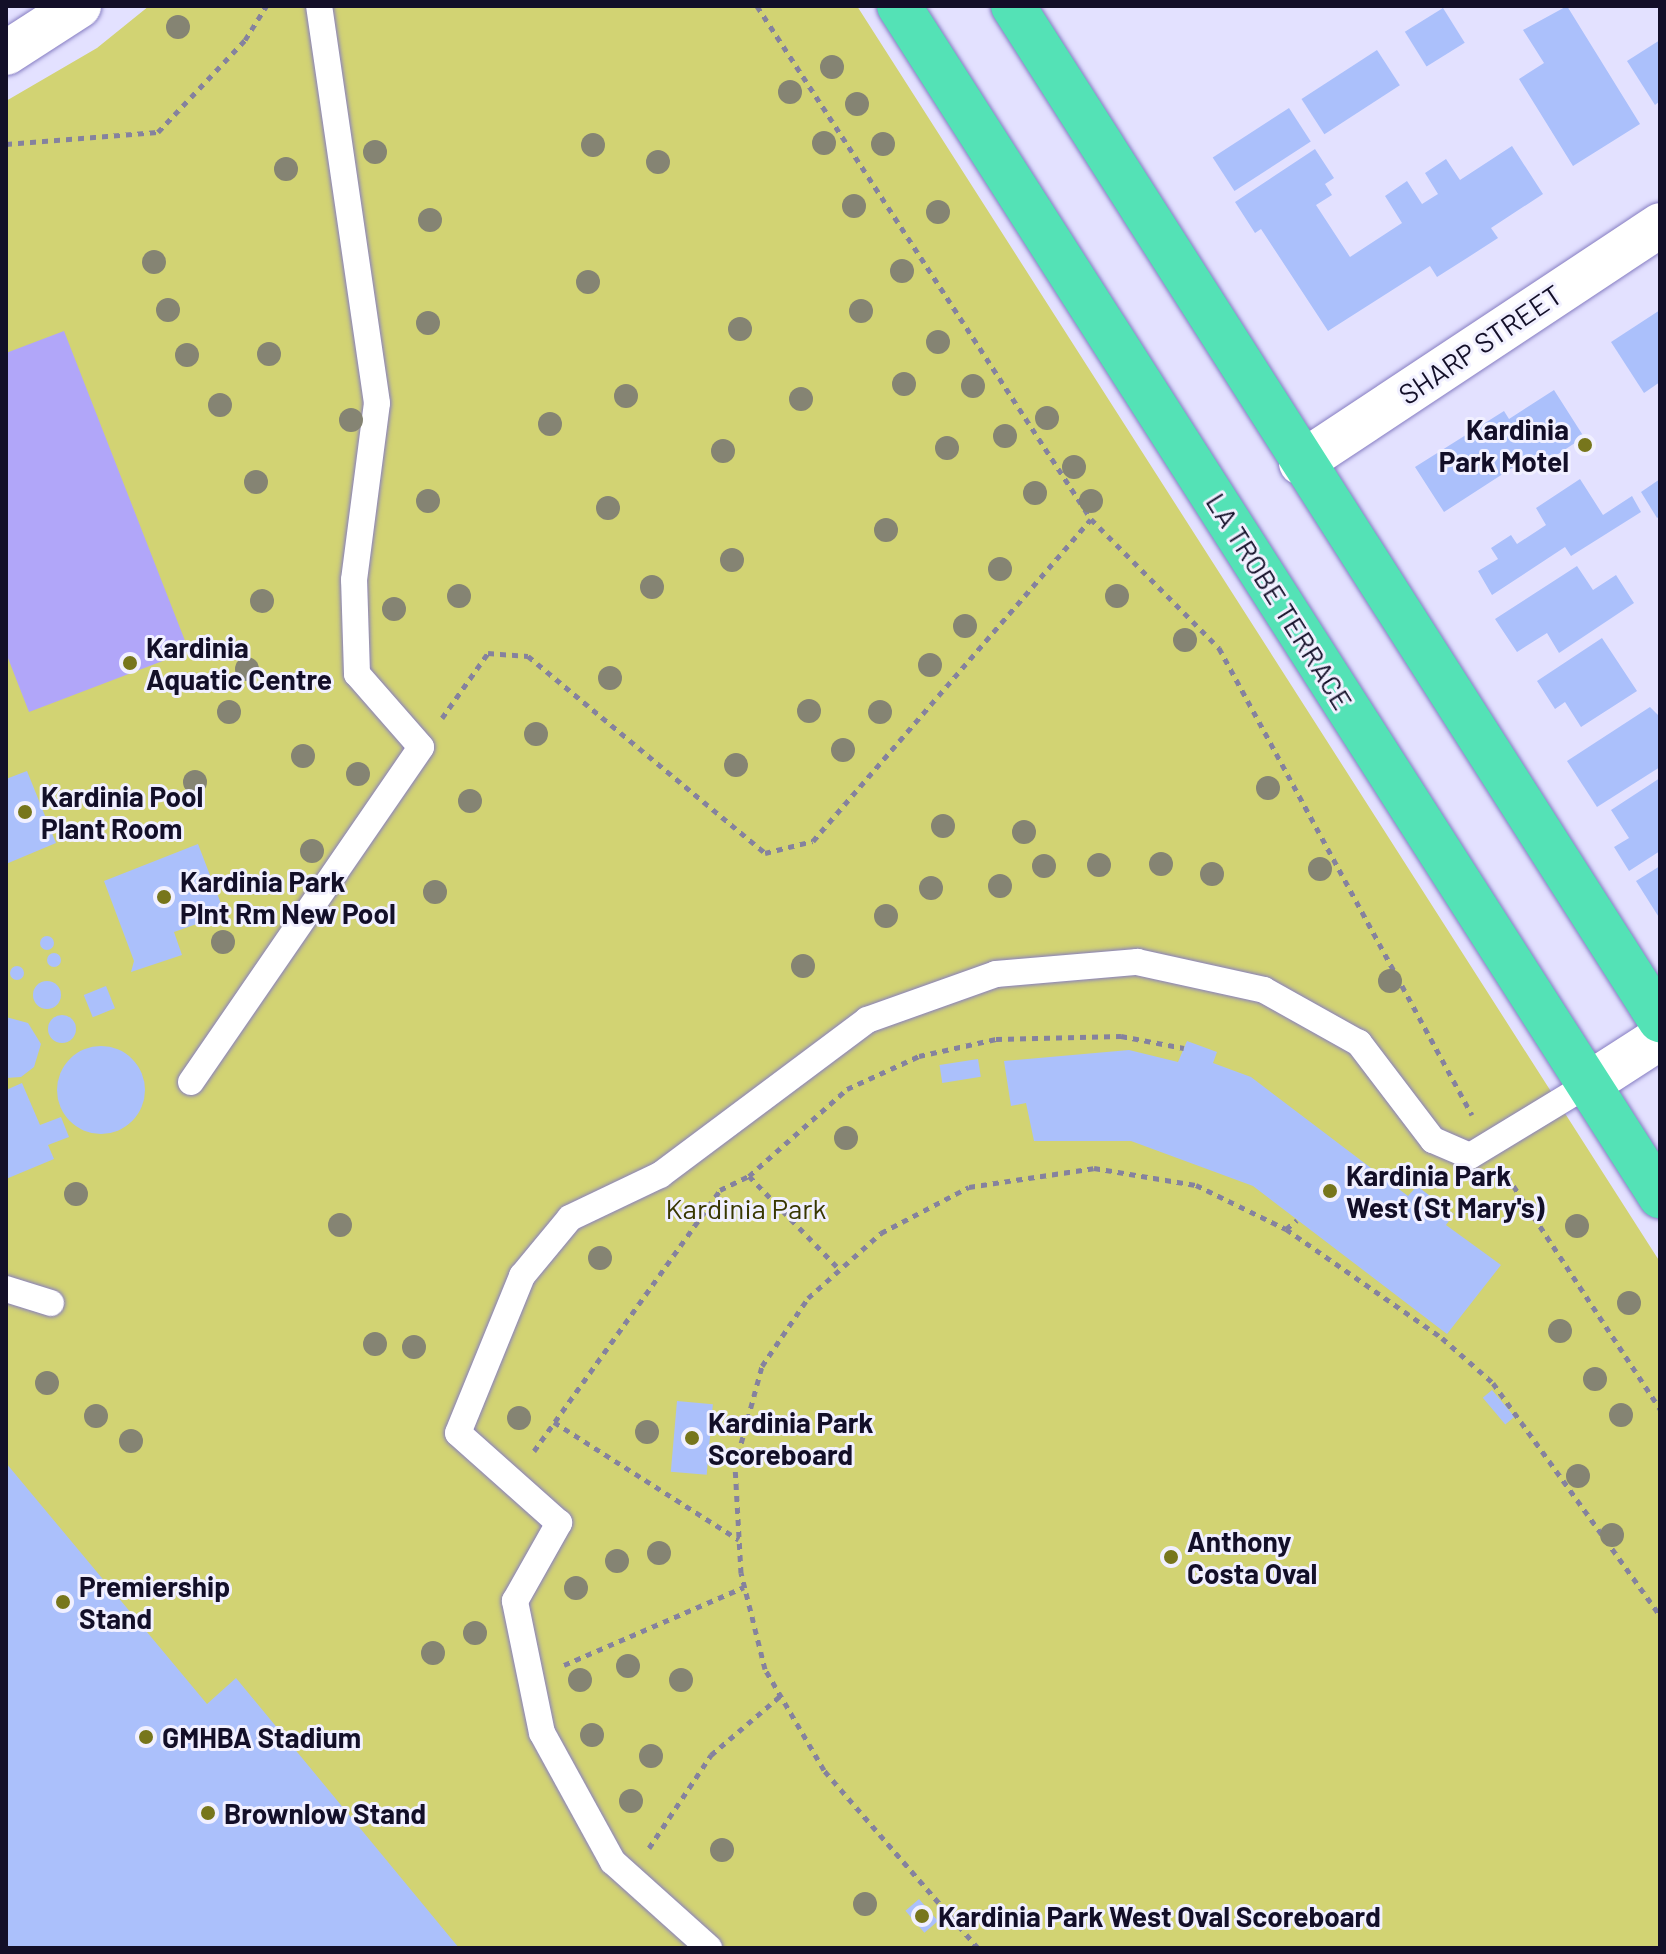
<!DOCTYPE html>
<html>
<head>
<meta charset="utf-8">
<style>
	body { margin:0 }
	#map { position:relative; width:1666px; height:1954px; overflow:hidden; background:#e3e1ff; font-family:Barlow,sans-serif }
	div>[style] { position:absolute }
	[style*='--x'] { left:calc(var(--x)*1px); top:calc(var(--y)*1px); width:calc(var(--w)*1px); rotate:calc(var(--a)*1deg) }
	.green>* { inset:0; background:#d2d373 }
	.water>* { inset:0; background:#b1a6f9 }
	.building>* { inset:0; background:#abc0fb; transform-origin:0 0 }
	.round { border-radius:50% }
	.path>* { height:5px; margin-top:-2.5px; transform-origin:0; background:repeating-linear-gradient(90deg,#85829e 0 6px,transparent 0 12px) }
	.roads { filter:drop-shadow(0 0 2px #867dc2) drop-shadow(0 0 2px #867dc2) }
	.lane>* { height:26px; margin:-13px; padding:0 13px; transform-origin:13px; border-radius:13px; background:#fff }
	.street>* { height:44px; margin:-22px; padding:0 22px; transform-origin:22px; border-radius:22px; background:#fff }
	.highway>* { height:44px; margin:-22px; padding:0 22px; transform-origin:22px; border-radius:22px; background:#54e2b6 }
	.trees>* { width:24px; height:24px; margin:-12px; border-radius:50%; background:#858473 }
	.dots>* { width:22px; height:22px; translate:-50% -50%; box-sizing:border-box; border:4px solid #f1f0ff; border-radius:50% }
	span { translate:-50% -50%; white-space:nowrap; text-align:center; line-height:1.15; -webkit-text-stroke:6px #f1f0ff; paint-order:stroke }
	.street-label { font-size:28px; color:#130f28 }
	.poi-label { font-size:28px; color:#130f28; font-weight:700 }
	.right { translate:-100% -50%; text-align:right }
	.left { translate:0 -50%; text-align:left }
	.park-label { font-size:28px; color:#383701 }
	.frame { position:absolute; inset:0; border:8px solid #130f28; pointer-events:none }
</style>
</head>
<body>
<div id="map">
	<div class="green">
		<i style="clip-path:polygon(149px 6px,857px 6px,1660px 1262px,1660px 1948px,6px 1948px,6px 101px,97px 48px)"></i>
	</div>
	<div class="water">
		<i style="clip-path:polygon(64px 331px,189px 651px,29px 712px,6px 653px,6px 353px)"></i>
	</div>
	<div class="building">
		<i style="clip-path:polygon(1567px 6px,1640px 124px,1573px 166px,1519px 79px,1544px 63px,1523px 30px)"></i>
		<i style="left:1443px;top:8px;width:41px;height:45px;rotate:58deg"></i>
		<i style="clip-path:polygon(1660px 40px,1660px 101px,1655px 105px,1627px 61px)"></i>
		<i style="left:1377px;top:50px;width:42px;height:90px;rotate:57deg"></i>
		<i style="left:1289px;top:108px;width:40px;height:91px;rotate:57deg"></i>
		<i style="clip-path:polygon(1512px 146px,1543px 194px,1491px 228px,1498px 238px,1467px 258px,1437px 277px,1430px 266px,1328px 331px,1261px 229px,1255px 233px,1235px 202px,1315px 149px,1334px 178px,1325px 184px,1332px 195px,1316px 205px,1350px 257px,1402px 223px,1385px 196px,1407px 181px,1422px 204px,1438px 194px,1425px 173px,1446px 159px,1460px 180px)"></i>
		<i style="clip-path:polygon(1660px 310px,1660px 382px,1644px 393px,1611px 342px)"></i>
		<i style="clip-path:polygon(1554px 390px,1584px 437px,1540px 466px,1535px 460px,1516px 473px,1512px 468px,1444px 512px,1415px 467px,1504px 411px,1509px 419px)"></i>
		<i style="clip-path:polygon(1580px 479px,1603px 515px,1632px 496px,1641px 512px,1571px 556px,1565px 547px,1492px 595px,1478px 571px,1498px 559px,1491px 548px,1511px 535px,1517px 544px,1546px 525px,1536px 508px)"></i>
		<i style="clip-path:polygon(1660px 479px,1660px 516px,1657px 518px,1641px 492px)"></i>
		<i style="clip-path:polygon(1577px 566px,1593px 590px,1616px 575px,1634px 603px,1559px 653px,1547px 633px,1517px 652px,1495px 619px)"></i>
		<i style="clip-path:polygon(1602px 638px,1637px 691px,1581px 727px,1565px 702px,1555px 709px,1537px 681px)"></i>
		<i style="clip-path:polygon(1650px 707px,1660px 717px,1660px 767px,1597px 807px,1567px 761px)"></i>
		<i style="clip-path:polygon(27px 771px,56px 843px,6px 864px,6px 779px)"></i>
		<i style="clip-path:polygon(1660px 778px,1660px 851px,1629px 871px,1614px 847px,1629px 838px,1611px 810px)"></i>
		<i style="clip-path:polygon(198px 844px,225px 914px,174px 932px,182px 955px,131px 972px,134px 961px,104px 881px)"></i>
		<i style="clip-path:polygon(1660px 866px,1660px 919px,1636px 881px)"></i>
		<i class="round" style="left:40px;top:936px;width:14px;height:14px"></i>
		<i class="round" style="left:47px;top:953px;width:14px;height:14px"></i>
		<i class="round" style="left:10px;top:966px;width:14px;height:14px"></i>
		<i class="round" style="left:33px;top:981px;width:28px;height:28px"></i>
		<i style="left:106px;top:986px;width:24px;height:24px;rotate:68deg"></i>
		<i class="round" style="left:48px;top:1015px;width:28px;height:28px"></i>
		<i style="clip-path:polygon(6px 1017px,28px 1023px,41px 1044px,34px 1067px,21px 1077px,6px 1078px)"></i>
		<i style="clip-path:polygon(1187px 1041px,1217px 1052px,1213px 1063px,1251px 1077px,1408px 1196px,1417px 1186px,1454px 1214px,1446px 1225px,1501px 1265px,1447px 1334px,1253px 1186px,1131px 1141px,1034px 1141px,1026px 1103px,1011px 1106px,1004px 1061px,1129px 1050px,1178px 1062px)"></i>
		<i class="round" style="left:57px;top:1046px;width:88px;height:88px"></i>
		<i style="left:978px;top:1059px;width:18px;height:39px;rotate:81deg"></i>
		<i style="clip-path:polygon(22px 1083px,40px 1125px,61px 1117px,69px 1137px,48px 1145px,54px 1159px,6px 1179px,6px 1090px)"></i>
		<i style="left:1492px;top:1390px;width:35px;height:12px;rotate:50deg"></i>
		<i style="left:677px;top:1401px;width:36px;height:71px;rotate:5deg"></i>
		<i style="clip-path:polygon(6px 1463px,207px 1704px,236px 1678px,459px 1948px,6px 1948px)"></i>
		<i style="left:919px;top:1899px;width:29px;height:18px;rotate:49deg"></i>
	</div>
	<div class="path">
		<i style="--x:757;--y:6;--w:612;--a:56.93"></i>
		<i style="--x:1091;--y:519;--w:182;--a:45.2"></i>
		<i style="--x:1219;--y:648;--w:531;--a:61.55"></i>
		<i style="--x:6;--y:144;--w:152;--a:-4.5"></i>
		<i style="--x:158;--y:132;--w:127;--a:-46.6"></i>
		<i style="--x:245;--y:40;--w:40;--a:-58"></i>
		<i style="--x:442;--y:718;--w:80;--a:-54.7"></i>
		<i style="--x:488;--y:653;--w:40;--a:4.3"></i>
		<i style="--x:528;--y:656;--w:308;--a:39.7"></i>
		<i style="--x:765;--y:853;--w:49;--a:-14"></i>
		<i style="--x:813;--y:841;--w:425;--a:-49.2"></i>
		<i style="--x:749;--y:1176;--w:131;--a:45.9"></i>
		<i style="--x:1507;--y:1176;--w:279;--a:56.7"></i>
		<i style="--x:1286;--y:1229;--w:14;--a:-39"></i>
		<i style="--x:554;--y:1422;--w:219;--a:32.5"></i>
		<i style="--x:534;--y:1451;--w:320;--a:-54.5"></i>
		<i style="--x:720;--y:1190;--w:32;--a:-26"></i>
		<i style="--x:749;--y:1176;--w:131;--a:-41.6"></i>
		<i style="--x:847;--y:1089;--w:79;--a:-24.6"></i>
		<i style="--x:919;--y:1056;--w:79;--a:-12.4"></i>
		<i style="--x:996;--y:1039;--w:125;--a:-1.4"></i>
		<i style="--x:1121;--y:1036;--w:64;--a:10.8"></i>
		<i style="--x:564;--y:1665;--w:196;--a:-23.4"></i>
		<i style="--x:649;--y:1848;--w:112;--a:-56.3"></i>
		<i style="--x:711;--y:1755;--w:91;--a:-40.5"></i>
		<i style="--x:978;--y:1948;--w:235;--a:-130.9"></i>
		<i style="--x:824;--y:1770;--w:117;--a:-120.3"></i>
		<i style="--x:765;--y:1669;--w:99;--a:-104"></i>
		<i style="--x:741;--y:1573;--w:107;--a:-93.2"></i>
		<i style="--x:735;--y:1466;--w:104;--a:-74.9"></i>
		<i style="--x:762;--y:1366;--w:82;--a:-55.9"></i>
		<i style="--x:808;--y:1298;--w:98;--a:-41.7"></i>
		<i style="--x:881;--y:1233;--w:99;--a:-27.6"></i>
		<i style="--x:969;--y:1187;--w:126;--a:-8.6"></i>
		<i style="--x:1094;--y:1168;--w:103;--a:9.5"></i>
		<i style="--x:1196;--y:1185;--w:100;--a:26.1"></i>
		<i style="--x:1286;--y:1229;--w:190;--a:34.9"></i>
		<i style="--x:1442;--y:1338;--w:68;--a:41.4"></i>
		<i style="--x:1493;--y:1383;--w:286;--a:54.3"></i>
	</div>
	<div class="roads">
		<div class="lane">
			<i style="--x:191;--y:1082;--w:406;--a:-55.5"></i>
			<i style="--x:421;--y:747;--w:97;--a:-131.2"></i>
			<i style="--x:357;--y:674;--w:94;--a:-91.8"></i>
			<i style="--x:354;--y:580;--w:178;--a:-82.6"></i>
			<i style="--x:377;--y:403;--w:401;--a:-98.3"></i>
			<i style="--x:6;--y:1289;--w:47;--a:17.3"></i>
			<i style="--x:709;--y:1948;--w:129;--a:-138.1"></i>
			<i style="--x:613;--y:1862;--w:147;--a:-118.8"></i>
			<i style="--x:542;--y:1733;--w:135;--a:-101.6"></i>
			<i style="--x:515;--y:1601;--w:90;--a:-60.6"></i>
			<i style="--x:559;--y:1523;--w:135;--a:-138.3"></i>
			<i style="--x:458;--y:1433;--w:170;--a:-67.8"></i>
			<i style="--x:522;--y:1276;--w:75;--a:-50.4"></i>
			<i style="--x:570;--y:1218;--w:100;--a:-25.5"></i>
			<i style="--x:660;--y:1175;--w:259;--a:-36.8"></i>
			<i style="--x:867;--y:1020;--w:137;--a:-19.6"></i>
			<i style="--x:996;--y:974;--w:142;--a:-4.9"></i>
			<i style="--x:1137;--y:962;--w:130;--a:12.4"></i>
			<i style="--x:1264;--y:990;--w:109;--a:29.2"></i>
			<i style="--x:1359;--y:1043;--w:122;--a:52.7"></i>
			<i style="--x:1433;--y:1140;--w:40;--a:23.4"></i>
			<i style="--x:1470;--y:1156;--w:137;--a:-31.3"></i>
		</div>
		<div class="street">
			<i style="--x:6;--y:53;--w:87;--a:-32.8"></i>
			<i style="--x:1301;--y:463;--w:431;--a:-33.5"></i>
			<i style="--x:1587;--y:1085;--w:87;--a:-32.8"></i>
		</div>
		<div class="highway">
			<i style="--x:899;--y:6;--w:1413;--a:57.4"></i>
			<i style="--x:1013;--y:6;--w:1203;--a:57.46"></i>
		</div>
	</div>
	<div class="trees">
		<i style="left:178px;top:27px"></i>
		<i style="left:832px;top:67px"></i>
		<i style="left:790px;top:92px"></i>
		<i style="left:857px;top:104px"></i>
		<i style="left:824px;top:143px"></i>
		<i style="left:883px;top:144px"></i>
		<i style="left:593px;top:145px"></i>
		<i style="left:375px;top:152px"></i>
		<i style="left:658px;top:162px"></i>
		<i style="left:286px;top:169px"></i>
		<i style="left:854px;top:206px"></i>
		<i style="left:938px;top:212px"></i>
		<i style="left:430px;top:220px"></i>
		<i style="left:154px;top:262px"></i>
		<i style="left:902px;top:271px"></i>
		<i style="left:588px;top:282px"></i>
		<i style="left:168px;top:310px"></i>
		<i style="left:861px;top:311px"></i>
		<i style="left:428px;top:323px"></i>
		<i style="left:740px;top:329px"></i>
		<i style="left:938px;top:342px"></i>
		<i style="left:269px;top:354px"></i>
		<i style="left:187px;top:355px"></i>
		<i style="left:904px;top:384px"></i>
		<i style="left:973px;top:386px"></i>
		<i style="left:626px;top:396px"></i>
		<i style="left:801px;top:399px"></i>
		<i style="left:220px;top:405px"></i>
		<i style="left:1047px;top:418px"></i>
		<i style="left:351px;top:420px"></i>
		<i style="left:550px;top:424px"></i>
		<i style="left:1005px;top:436px"></i>
		<i style="left:947px;top:448px"></i>
		<i style="left:723px;top:451px"></i>
		<i style="left:1074px;top:467px"></i>
		<i style="left:256px;top:482px"></i>
		<i style="left:1035px;top:493px"></i>
		<i style="left:428px;top:501px"></i>
		<i style="left:1091px;top:501px"></i>
		<i style="left:608px;top:508px"></i>
		<i style="left:886px;top:530px"></i>
		<i style="left:732px;top:560px"></i>
		<i style="left:1000px;top:569px"></i>
		<i style="left:652px;top:587px"></i>
		<i style="left:459px;top:596px"></i>
		<i style="left:1117px;top:596px"></i>
		<i style="left:262px;top:601px"></i>
		<i style="left:394px;top:609px"></i>
		<i style="left:965px;top:626px"></i>
		<i style="left:1185px;top:640px"></i>
		<i style="left:930px;top:665px"></i>
		<i style="left:247px;top:669px"></i>
		<i style="left:610px;top:678px"></i>
		<i style="left:809px;top:711px"></i>
		<i style="left:229px;top:712px"></i>
		<i style="left:880px;top:712px"></i>
		<i style="left:536px;top:734px"></i>
		<i style="left:843px;top:750px"></i>
		<i style="left:303px;top:756px"></i>
		<i style="left:736px;top:765px"></i>
		<i style="left:358px;top:774px"></i>
		<i style="left:195px;top:782px"></i>
		<i style="left:1268px;top:788px"></i>
		<i style="left:470px;top:801px"></i>
		<i style="left:943px;top:826px"></i>
		<i style="left:1024px;top:832px"></i>
		<i style="left:312px;top:851px"></i>
		<i style="left:1161px;top:864px"></i>
		<i style="left:1099px;top:865px"></i>
		<i style="left:1044px;top:866px"></i>
		<i style="left:1320px;top:869px"></i>
		<i style="left:1212px;top:874px"></i>
		<i style="left:1000px;top:886px"></i>
		<i style="left:931px;top:888px"></i>
		<i style="left:435px;top:892px"></i>
		<i style="left:886px;top:916px"></i>
		<i style="left:223px;top:942px"></i>
		<i style="left:803px;top:966px"></i>
		<i style="left:1390px;top:981px"></i>
		<i style="left:846px;top:1138px"></i>
		<i style="left:76px;top:1194px"></i>
		<i style="left:340px;top:1225px"></i>
		<i style="left:1577px;top:1226px"></i>
		<i style="left:600px;top:1258px"></i>
		<i style="left:1629px;top:1303px"></i>
		<i style="left:1560px;top:1331px"></i>
		<i style="left:375px;top:1344px"></i>
		<i style="left:414px;top:1347px"></i>
		<i style="left:1595px;top:1379px"></i>
		<i style="left:47px;top:1383px"></i>
		<i style="left:1621px;top:1415px"></i>
		<i style="left:96px;top:1416px"></i>
		<i style="left:519px;top:1418px"></i>
		<i style="left:647px;top:1432px"></i>
		<i style="left:131px;top:1441px"></i>
		<i style="left:1578px;top:1476px"></i>
		<i style="left:1612px;top:1535px"></i>
		<i style="left:659px;top:1553px"></i>
		<i style="left:617px;top:1561px"></i>
		<i style="left:576px;top:1588px"></i>
		<i style="left:475px;top:1633px"></i>
		<i style="left:433px;top:1653px"></i>
		<i style="left:628px;top:1666px"></i>
		<i style="left:580px;top:1680px"></i>
		<i style="left:681px;top:1680px"></i>
		<i style="left:592px;top:1735px"></i>
		<i style="left:651px;top:1756px"></i>
		<i style="left:631px;top:1801px"></i>
		<i style="left:722px;top:1850px"></i>
		<i style="left:865px;top:1904px"></i>
	</div>
	<div class="dots">
		<i style="left:1585px;top:445px;background:#77761c"></i>
		<i style="left:130px;top:663px;background:#77761c"></i>
		<i style="left:25px;top:812px;background:#77761c"></i>
		<i style="left:164px;top:897px;background:#77761c"></i>
		<i style="left:1330px;top:1191px;background:#77761c"></i>
		<i style="left:692px;top:1438px;background:#77761c"></i>
		<i style="left:1171px;top:1557px;background:#77761c"></i>
		<i style="left:63px;top:1602px;background:#77761c"></i>
		<i style="left:146px;top:1737px;background:#77761c"></i>
		<i style="left:208px;top:1813px;background:#77761c"></i>
		<i style="left:922px;top:1916px;background:#77761c"></i>
	</div>
	<div class="street-label">
		<span style="left:1480px;top:344px;rotate:-34deg">SHARP STREET</span>
		<span style="left:1280px;top:601px;rotate:58deg">LA TROBE TERRACE</span>
	</div>
	<div class="poi-label">
		<span class="right" style="left:1569px;top:445px">Kardinia<br>Park Motel</span>
		<span class="left" style="left:146px;top:663px">Kardinia<br>Aquatic Centre</span>
		<span class="left" style="left:41px;top:812px">Kardinia Pool<br>Plant Room</span>
		<span class="left" style="left:180px;top:897px">Kardinia Park<br>Plnt Rm New Pool</span>
		<span class="left" style="left:1346px;top:1191px">Kardinia Park<br>West (St Mary's)</span>
		<span class="left" style="left:708px;top:1438px">Kardinia Park<br>Scoreboard</span>
		<span class="left" style="left:1187px;top:1557px">Anthony<br>Costa Oval</span>
		<span class="left" style="left:79px;top:1602px">Premiership<br>Stand</span>
		<span class="left" style="left:162px;top:1737px">GMHBA Stadium</span>
		<span class="left" style="left:224px;top:1813px">Brownlow Stand</span>
		<span class="left" style="left:938px;top:1916px">Kardinia Park West Oval Scoreboard</span>
	</div>
	<div class="park-label">
		<span style="left:746px;top:1208px">Kardinia Park</span>
	</div>
	<div class="frame"></div>
</div>
</body>
</html>
